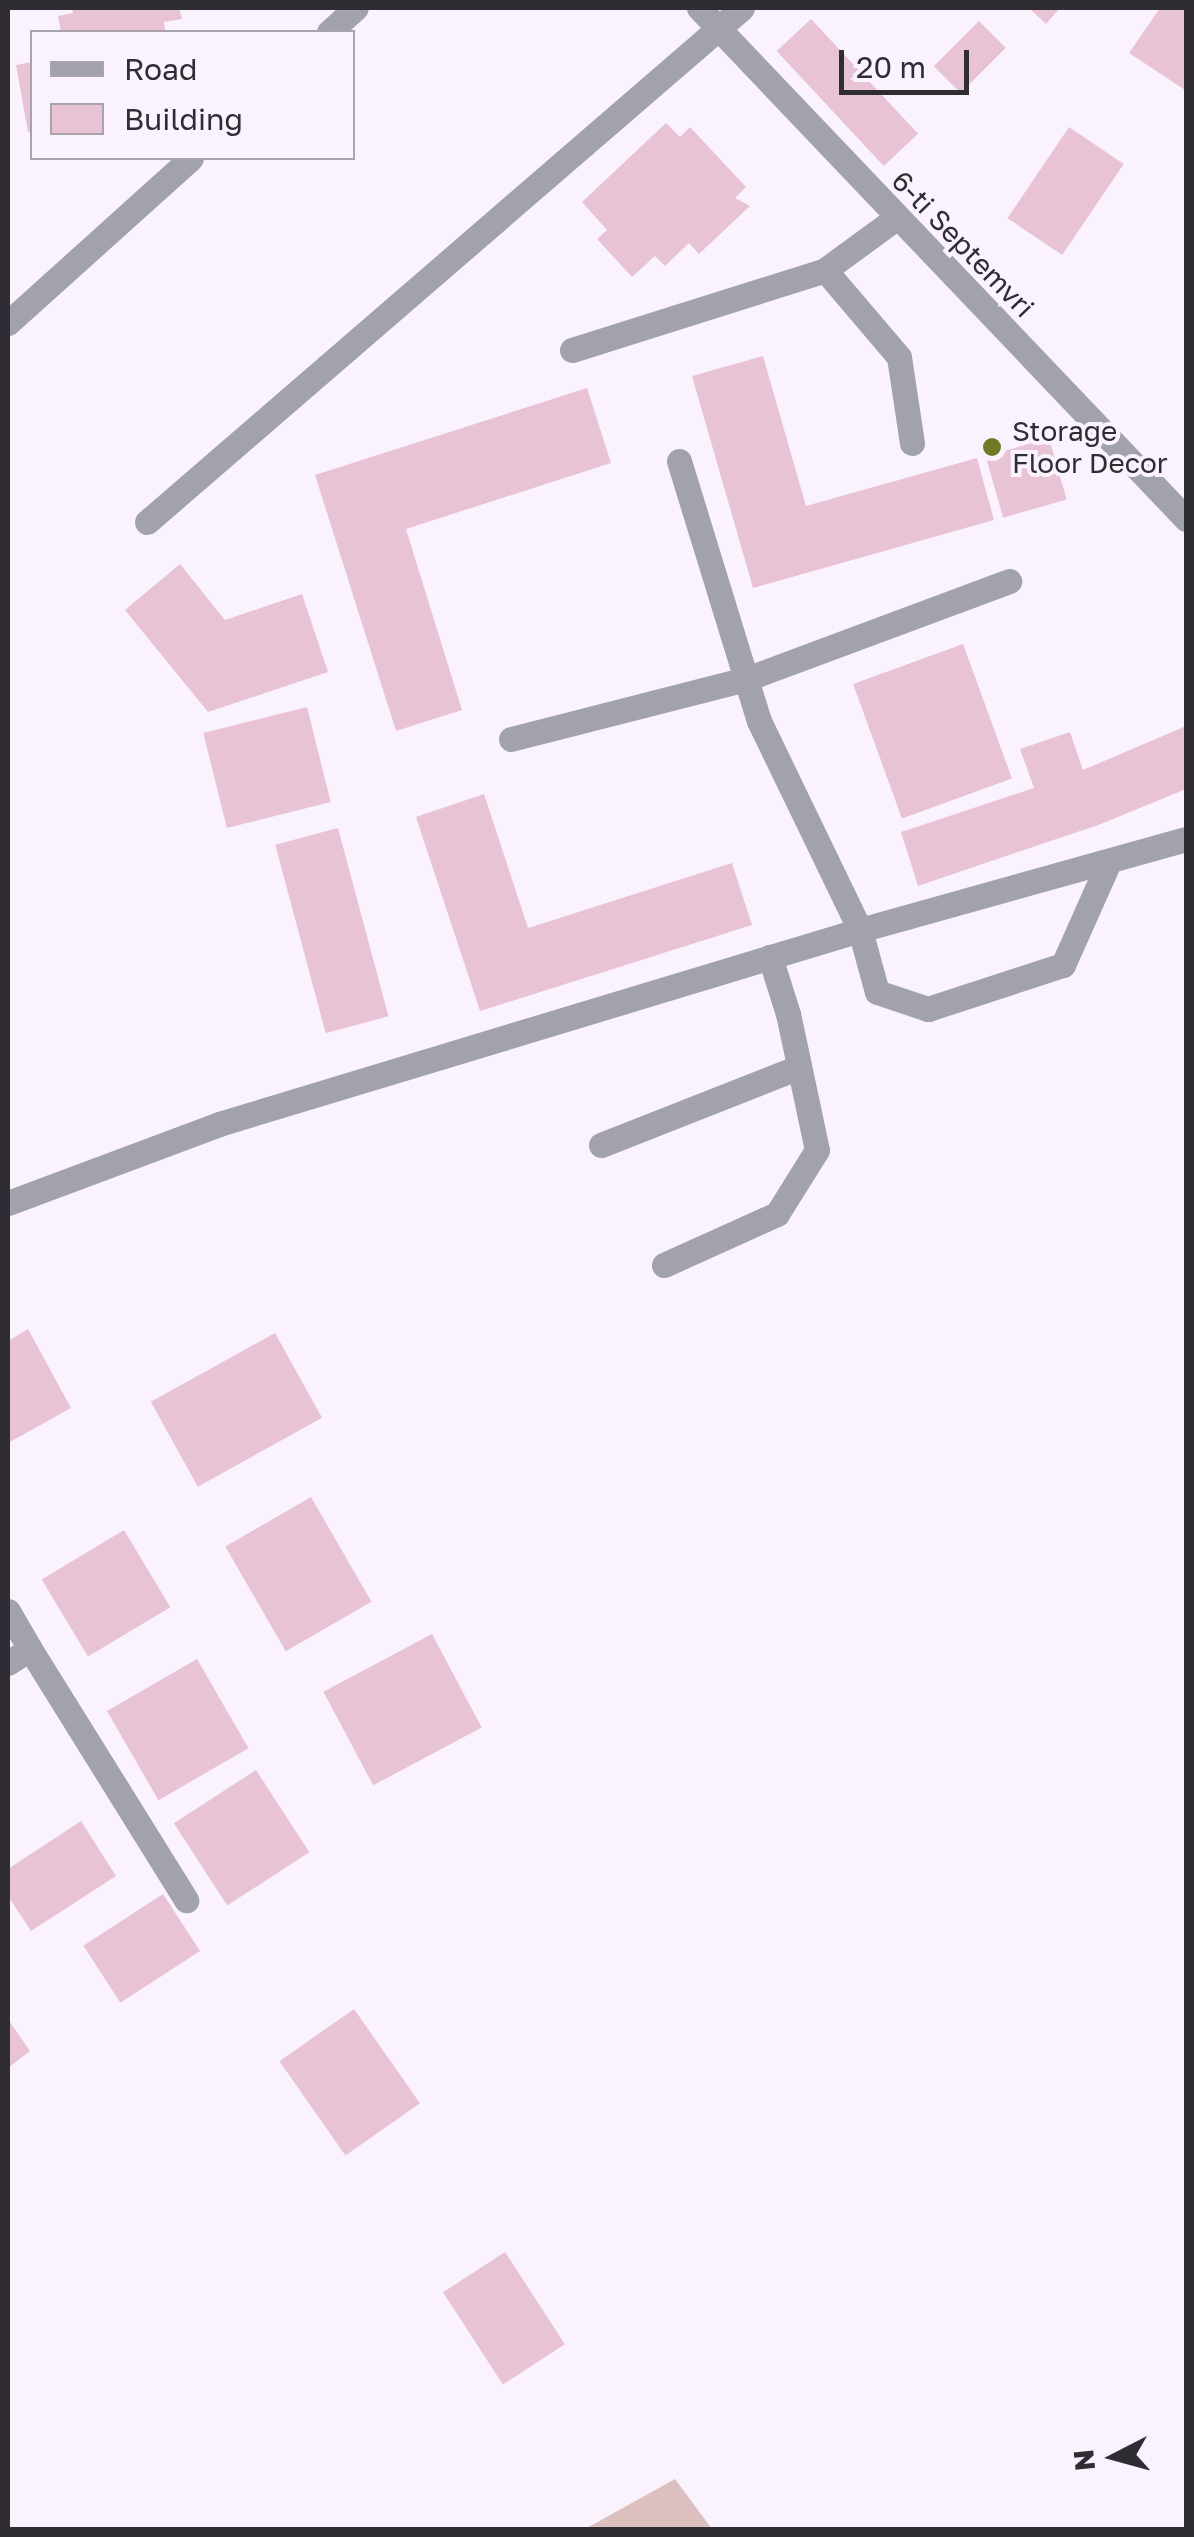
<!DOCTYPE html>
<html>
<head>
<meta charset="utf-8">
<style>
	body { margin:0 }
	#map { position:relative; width:1194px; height:2537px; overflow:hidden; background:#faf3fe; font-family:"Golos Text",sans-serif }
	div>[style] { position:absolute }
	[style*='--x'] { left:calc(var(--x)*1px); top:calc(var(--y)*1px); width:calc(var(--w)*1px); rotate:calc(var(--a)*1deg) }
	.green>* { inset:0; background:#dcbfbf }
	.building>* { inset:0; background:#e8c3d6; transform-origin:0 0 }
	.minor>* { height:25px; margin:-12.5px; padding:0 12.5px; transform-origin:12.5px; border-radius:12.5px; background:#a1a2ab }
	.dots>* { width:28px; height:28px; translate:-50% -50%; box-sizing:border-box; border:5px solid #faf3fe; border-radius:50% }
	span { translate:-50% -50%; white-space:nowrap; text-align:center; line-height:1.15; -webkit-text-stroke:8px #faf3fe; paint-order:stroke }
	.street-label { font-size:28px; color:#302c33 }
	.poi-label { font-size:28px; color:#302c33 }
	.left { translate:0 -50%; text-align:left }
	.frame { position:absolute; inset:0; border:10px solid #302c33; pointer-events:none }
	.legend { position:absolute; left:30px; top:30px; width:325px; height:130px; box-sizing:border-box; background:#faf3fe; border:2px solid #a9a3ad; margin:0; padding:12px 18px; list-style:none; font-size:30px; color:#302c33 }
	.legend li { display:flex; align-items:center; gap:20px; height:50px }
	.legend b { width:50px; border:2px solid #a9a3ad }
	.north { position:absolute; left:1064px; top:2407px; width:100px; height:100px; -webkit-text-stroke:8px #faf3fe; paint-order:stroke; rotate:264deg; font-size:28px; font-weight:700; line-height:40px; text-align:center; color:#302c33 }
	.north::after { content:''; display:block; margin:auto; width:35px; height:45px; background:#302c33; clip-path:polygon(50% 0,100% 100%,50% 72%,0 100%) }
	.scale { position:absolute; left:839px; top:50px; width:130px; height:45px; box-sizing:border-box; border:5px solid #302c33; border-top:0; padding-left:12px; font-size:30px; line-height:35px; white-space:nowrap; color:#302c33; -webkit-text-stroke:8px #faf3fe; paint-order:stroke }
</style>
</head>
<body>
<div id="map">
	<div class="green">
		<i style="clip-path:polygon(675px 2479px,712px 2529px,585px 2529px)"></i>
	</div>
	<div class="building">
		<i style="clip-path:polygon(72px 8px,179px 8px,182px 19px,164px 22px,165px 32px,61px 32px,58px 16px,73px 13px)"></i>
		<i style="clip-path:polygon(1029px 8px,1060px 8px,1046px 24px)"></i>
		<i style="clip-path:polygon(1160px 8px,1186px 8px,1185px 90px,1129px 53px)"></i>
		<i style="left:811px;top:19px;width:157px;height:47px;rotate:47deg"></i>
		<i style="left:979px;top:21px;width:38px;height:64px;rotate:45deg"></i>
		<i style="clip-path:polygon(32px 62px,32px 131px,28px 132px,16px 65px)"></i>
		<i style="clip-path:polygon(666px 123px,680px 137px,690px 127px,746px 187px,735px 198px,750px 206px,699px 254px,689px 243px,665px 266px,655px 256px,632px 277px,597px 239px,607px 230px,582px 202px)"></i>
		<i style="left:1069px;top:127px;width:66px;height:110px;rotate:34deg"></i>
		<i style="clip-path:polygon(763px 356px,806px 506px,977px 458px,994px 520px,753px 588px,692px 376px)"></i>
		<i style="clip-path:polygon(587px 388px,611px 463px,406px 529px,462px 710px,396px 731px,315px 475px)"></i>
		<i style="left:1049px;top:438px;width:64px;height:66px;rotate:74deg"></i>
		<i style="clip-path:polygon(180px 564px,225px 620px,302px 594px,328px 672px,208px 712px,125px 610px)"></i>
		<i style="left:963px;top:644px;width:143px;height:117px;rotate:70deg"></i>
		<i style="left:307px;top:707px;width:98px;height:107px;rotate:76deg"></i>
		<i style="clip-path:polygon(1186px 726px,1186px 789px,1101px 824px,918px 886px,901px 832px,1034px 788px,1020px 749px,1070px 732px,1083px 770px)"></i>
		<i style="clip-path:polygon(484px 794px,528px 928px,732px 863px,752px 925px,480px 1011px,416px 817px)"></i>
		<i style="left:338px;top:828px;width:195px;height:65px;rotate:75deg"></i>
		<i style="clip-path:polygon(28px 1329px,71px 1408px,8px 1443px,8px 1341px)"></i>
		<i style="left:275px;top:1333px;width:97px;height:142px;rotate:61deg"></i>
		<i style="left:311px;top:1497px;width:121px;height:99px;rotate:60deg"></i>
		<i style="left:124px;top:1530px;width:90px;height:96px;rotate:59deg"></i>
		<i style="left:432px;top:1634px;width:106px;height:123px;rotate:62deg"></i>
		<i style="left:197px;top:1659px;width:103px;height:104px;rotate:60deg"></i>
		<i style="left:256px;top:1770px;width:98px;height:98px;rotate:57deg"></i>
		<i style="clip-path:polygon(81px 1821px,116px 1876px,31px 1931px,8px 1896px,8px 1869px)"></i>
		<i style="left:163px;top:1894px;width:68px;height:95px;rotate:57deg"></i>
		<i style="left:354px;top:2009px;width:115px;height:91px;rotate:55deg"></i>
		<i style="clip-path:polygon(8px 2019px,30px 2051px,8px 2068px)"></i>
		<i style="left:505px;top:2252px;width:110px;height:74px;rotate:57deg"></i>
	</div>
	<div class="minor">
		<i style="--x:699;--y:8;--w:706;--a:46.38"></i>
		<i style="--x:329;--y:32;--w:36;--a:-42"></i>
		<i style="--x:825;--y:270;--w:114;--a:49.6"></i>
		<i style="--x:899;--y:357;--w:87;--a:81.4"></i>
		<i style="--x:8;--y:323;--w:246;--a:-42"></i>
		<i style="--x:572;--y:350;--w:265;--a:-17.5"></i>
		<i style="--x:825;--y:270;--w:88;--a:-36.2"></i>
		<i style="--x:679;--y:461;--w:272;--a:72.9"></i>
		<i style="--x:759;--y:721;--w:232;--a:64.2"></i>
		<i style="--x:860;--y:930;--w:64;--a:74.7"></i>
		<i style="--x:877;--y:992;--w:54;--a:18.4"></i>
		<i style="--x:928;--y:1009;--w:142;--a:-18.1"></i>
		<i style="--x:1063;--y:965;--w:111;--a:-66"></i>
		<i style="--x:147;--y:522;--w:786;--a:-40.82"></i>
		<i style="--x:511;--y:739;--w:243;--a:-14.3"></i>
		<i style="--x:746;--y:679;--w:281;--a:-20.4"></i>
		<i style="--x:601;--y:1145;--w:213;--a:-21.5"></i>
		<i style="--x:8;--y:1203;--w:225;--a:-20.5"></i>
		<i style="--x:219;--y:1124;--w:670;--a:-16.84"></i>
		<i style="--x:860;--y:930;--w:338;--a:-15.6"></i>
		<i style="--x:664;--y:1265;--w:124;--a:-24.3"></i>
		<i style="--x:777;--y:1214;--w:75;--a:-58"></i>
		<i style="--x:817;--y:1150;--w:139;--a:-102"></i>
		<i style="--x:788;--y:1014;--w:60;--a:-107.5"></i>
		<i style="--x:8;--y:1611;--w:44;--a:59.9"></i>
		<i style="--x:30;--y:1649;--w:26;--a:148"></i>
		<i style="--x:30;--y:1649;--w:296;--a:58.1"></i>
	</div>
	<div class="dots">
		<i style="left:992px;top:447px;background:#717b27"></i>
	</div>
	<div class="street-label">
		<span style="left:963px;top:244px;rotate:46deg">6-ti Septemvri</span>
	</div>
	<div class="poi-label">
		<span class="left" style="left:1012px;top:447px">Storage<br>Floor Decor</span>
	</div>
	<div class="frame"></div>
	<ul class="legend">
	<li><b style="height:12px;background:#a1a2ab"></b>Road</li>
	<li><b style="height:28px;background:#e8c3d6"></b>Building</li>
	</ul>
	<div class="north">N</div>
	<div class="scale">20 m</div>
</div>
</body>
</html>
